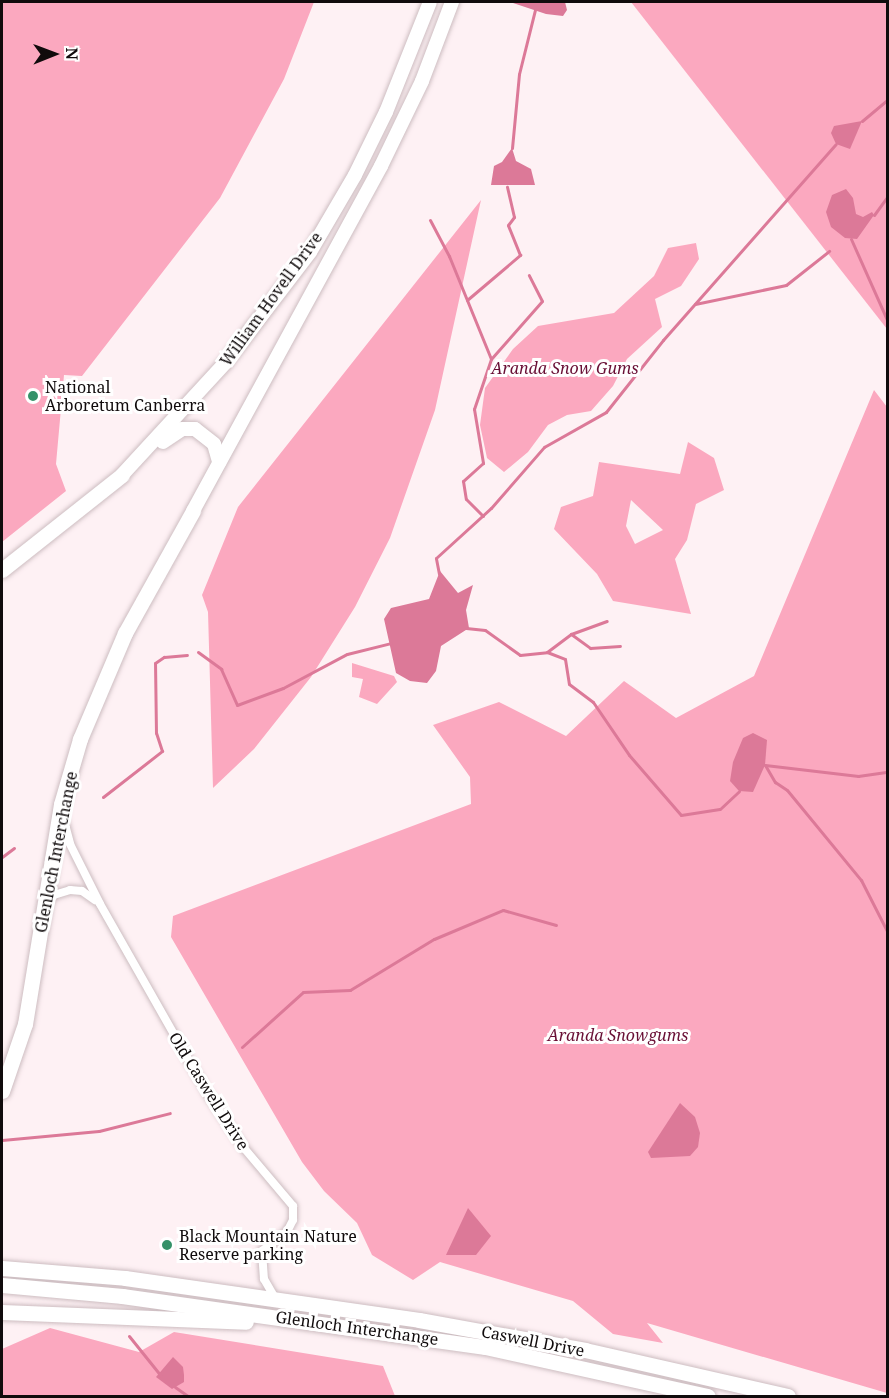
<!DOCTYPE html>
<html>
<head>
<meta charset="utf-8">
<style>
	body { margin:0 }
	#map { position:relative; width:889px; height:1398px; overflow:hidden; background:#fef1f4; font-family:"Noto Serif",serif }
	div>[style] { position:absolute }
	[style*='--x'] { left:calc(var(--x)*1px); top:calc(var(--y)*1px); width:calc(var(--w)*1px); rotate:calc(var(--a)*1deg) }
	.green>* { inset:0; background:#fba8bf }
	.water>* { inset:0; background:#dc7998 }
	.stream>* { height:3px; margin:-1.5px; padding:0 1.5px; transform-origin:1.5px; border-radius:1.5px; background:#dc7998 }
	.roads { filter:drop-shadow(0 0 2px #cdbdc1) drop-shadow(0 0 2px #cdbdc1) }
	.minor>* { height:8px; margin:-4px; padding:0 4px; transform-origin:4px; border-radius:4px; background:#fff }
	.primary>* { height:14px; margin:-7px; padding:0 7px; transform-origin:7px; border-radius:7px; background:#fff }
	.motorway>* { height:15px; margin:-7.5px; padding:0 7.5px; transform-origin:7.5px; border-radius:7.5px; background:#fff }
	.dots>* { width:16px; height:16px; translate:-50% -50%; box-sizing:border-box; border:3px solid #fff; border-radius:50% }
	span { translate:-50% -50%; white-space:nowrap; text-align:center; line-height:1.15; -webkit-text-stroke:6px #fff; paint-order:stroke }
	.street-label { font-size:16px; color:#100b0c }
	.park-label { font-size:16px; color:#690f35; font-style:italic }
	.poi-label { font-size:16px; color:#100b0c }
	.left { translate:0 -50%; text-align:left }
	.frame { position:absolute; inset:0; border:3px solid #100b0c; pointer-events:none }
	.north { position:absolute; left:24px; top:24px; width:60px; height:60px; -webkit-text-stroke:4px #fff; paint-order:stroke; rotate:89deg; font-size:16px; font-weight:700; line-height:24px; text-align:center; color:#100b0c }
	.north::after { content:''; display:block; margin:auto; width:21px; height:27px; background:#100b0c; clip-path:polygon(50% 0,100% 100%,50% 72%,0 100%) }
</style>
</head>
<body>
<div id="map">
	<div class="green">
		<i style="clip-path:polygon(2px 2px,314px 2px,284px 79px,220px 198px,82px 376px,64px 375px,56px 464px,66px 491px,2px 542px)"></i>
		<i style="clip-path:polygon(631px 2px,887px 2px,887px 329px)"></i>
		<i style="clip-path:polygon(481px 200px,435px 410px,390px 538px,355px 607px,311px 677px,254px 749px,213px 788px,208px 612px,202px 595px,238px 507px)"></i>
		<i style="clip-path:polygon(696px 243px,699px 259px,681px 286px,655px 299px,662px 327px,627px 359px,613px 386px,591px 411px,567px 415px,548px 425px,528px 452px,504px 472px,487px 458px,480px 425px,485px 388px,513px 349px,538px 326px,614px 313px,654px 276px,668px 248px)"></i>
		<i style="clip-path:polygon(874px 390px,887px 407px,887px 1393px,647px 1323px,663px 1343px,613px 1334px,573px 1301px,440px 1262px,413px 1280px,372px 1255px,357px 1223px,324px 1191px,302px 1162px,171px 937px,173px 916px,471px 804px,470px 777px,433px 725px,499px 702px,566px 736px,624px 681px,676px 718px,754px 676px)"></i>
		<i style="clip-path:polygon(evenodd,688px 442px,714px 458px,724px 490px,696px 504px,687px 540px,675px 559px,691px 614px,613px 601px,597px 574px,554px 529px,561px 507px,593px 496px,599px 462px,680px 474px,688px 442px,631px 500px,663px 530px,635px 544px,626px 526px,631px 500px)"></i>
		<i style="clip-path:polygon(352px 663px,394px 676px,397px 682px,377px 704px,359px 697px,363px 679px,352px 677px)"></i>
		<i style="clip-path:polygon(50px 1328px,139px 1352px,174px 1332px,383px 1366px,395px 1396px,2px 1396px,2px 1349px)"></i>
	</div>
	<div class="water">
		<i style="clip-path:polygon(510px 2px,565px 2px,567px 10px,563px 16px,546px 14px)"></i>
		<i style="clip-path:polygon(862px 121px,850px 149px,836px 144px,831px 133px,834px 126px)"></i>
		<i style="clip-path:polygon(512px 148px,516px 161px,531px 169px,535px 185px,491px 185px,494px 166px,502px 162px)"></i>
		<i style="clip-path:polygon(846px 189px,853px 198px,856px 214px,863px 217px,872px 212px,874px 215px,857px 239px,845px 238px,831px 227px,826px 212px,832px 195px)"></i>
		<i style="clip-path:polygon(440px 571px,458px 593px,473px 585px,466px 610px,469px 628px,441px 646px,436px 671px,427px 683px,410px 681px,396px 673px,384px 619px,391px 608px,429px 599px)"></i>
		<i style="clip-path:polygon(753px 733px,767px 740px,765px 765px,753px 792px,739px 791px,730px 781px,733px 762px,743px 738px)"></i>
		<i style="clip-path:polygon(680px 1103px,695px 1117px,700px 1133px,698px 1147px,690px 1156px,651px 1158px,648px 1152px)"></i>
		<i style="clip-path:polygon(468px 1208px,491px 1236px,476px 1255px,446px 1255px)"></i>
		<i style="clip-path:polygon(173px 1357px,183px 1367px,184px 1375px,184px 1382px,172px 1389px,156px 1377px)"></i>
	</div>
	<div class="stream">
		<i style="--x:862;--y:121;--w:34;--a:-40"></i>
		<i style="--x:512;--y:148;--w:74;--a:-84.6"></i>
		<i style="--x:519;--y:74;--w:66;--a:-76"></i>
		<i style="--x:874;--y:215;--w:24;--a:-54"></i>
		<i style="--x:430;--y:220;--w:41;--a:62.2"></i>
		<i style="--x:449;--y:256;--w:111;--a:67.8"></i>
		<i style="--x:491;--y:359;--w:53;--a:108.8"></i>
		<i style="--x:474;--y:409;--w:55;--a:80.5"></i>
		<i style="--x:483;--y:463;--w:27;--a:138"></i>
		<i style="--x:463;--y:481;--w:18;--a:81"></i>
		<i style="--x:466;--y:499;--w:24;--a:45"></i>
		<i style="--x:851;--y:239;--w:91;--a:66"></i>
		<i style="--x:467;--y:300;--w:70;--a:-40.3"></i>
		<i style="--x:520;--y:255;--w:32;--a:-112"></i>
		<i style="--x:508;--y:225;--w:10;--a:-53"></i>
		<i style="--x:514;--y:217;--w:31;--a:-103"></i>
		<i style="--x:695;--y:304;--w:93;--a:-11.8"></i>
		<i style="--x:786;--y:285;--w:55;--a:-38.3"></i>
		<i style="--x:491;--y:359;--w:77;--a:-48.7"></i>
		<i style="--x:542;--y:301;--w:29;--a:-117"></i>
		<i style="--x:439;--y:574;--w:16;--a:-101"></i>
		<i style="--x:436;--y:558;--w:74;--a:-42.3"></i>
		<i style="--x:491;--y:508;--w:81;--a:-49"></i>
		<i style="--x:544;--y:447;--w:71;--a:-29.4"></i>
		<i style="--x:606;--y:412;--w:92;--a:-51.6"></i>
		<i style="--x:663;--y:340;--w:261;--a:-48.6"></i>
		<i style="--x:466;--y:628;--w:19;--a:6"></i>
		<i style="--x:485;--y:630;--w:43;--a:35.5"></i>
		<i style="--x:520;--y:655;--w:27;--a:-6"></i>
		<i style="--x:547;--y:652;--w:19;--a:21"></i>
		<i style="--x:565;--y:659;--w:25;--a:81"></i>
		<i style="--x:569;--y:684;--w:30;--a:37"></i>
		<i style="--x:593;--y:702;--w:64;--a:55.8"></i>
		<i style="--x:629;--y:755;--w:79;--a:49.1"></i>
		<i style="--x:681;--y:815;--w:39;--a:-9"></i>
		<i style="--x:720;--y:809;--w:26;--a:-43"></i>
		<i style="--x:571;--y:634;--w:24;--a:36"></i>
		<i style="--x:590;--y:648;--w:30;--a:-4"></i>
		<i style="--x:198;--y:652;--w:29;--a:36"></i>
		<i style="--x:221;--y:669;--w:39;--a:66"></i>
		<i style="--x:237;--y:705;--w:49;--a:-20.3"></i>
		<i style="--x:283;--y:688;--w:72;--a:-28"></i>
		<i style="--x:347;--y:654;--w:45;--a:-14"></i>
		<i style="--x:547;--y:652;--w:30;--a:-37"></i>
		<i style="--x:571;--y:634;--w:38;--a:-20"></i>
		<i style="--x:765;--y:765;--w:20;--a:60"></i>
		<i style="--x:775;--y:782;--w:14;--a:34"></i>
		<i style="--x:787;--y:790;--w:117;--a:50.6"></i>
		<i style="--x:861;--y:880;--w:59;--a:63"></i>
		<i style="--x:765;--y:765;--w:94;--a:6.7"></i>
		<i style="--x:858;--y:776;--w:30;--a:-8"></i>
		<i style="--x:103;--y:797;--w:75;--a:-37.9"></i>
		<i style="--x:162;--y:751;--w:19;--a:-108"></i>
		<i style="--x:156;--y:733;--w:70;--a:-90.8"></i>
		<i style="--x:155;--y:663;--w:11;--a:-34"></i>
		<i style="--x:164;--y:657;--w:23;--a:-5"></i>
		<i style="--x:2;--y:857;--w:15;--a:-37"></i>
		<i style="--x:242;--y:1047;--w:82;--a:-42"></i>
		<i style="--x:303;--y:992;--w:47;--a:-2.4"></i>
		<i style="--x:350;--y:990;--w:98;--a:-31.3"></i>
		<i style="--x:434;--y:939;--w:75;--a:-22.8"></i>
		<i style="--x:503;--y:910;--w:55;--a:15.8"></i>
		<i style="--x:2;--y:1140;--w:97;--a:-5.3"></i>
		<i style="--x:99;--y:1131;--w:73;--a:-14.2"></i>
		<i style="--x:129;--y:1336;--w:51;--a:51.3"></i>
		<i style="--x:175;--y:1387;--w:16;--a:35"></i>
	</div>
	<div class="roads">
		<div class="minor">
			<i style="--x:63;--y:817;--w:28;--a:75"></i>
			<i style="--x:70;--y:844;--w:67;--a:63.4"></i>
			<i style="--x:100;--y:904;--w:221;--a:60.4"></i>
			<i style="--x:209;--y:1096;--w:63;--a:56.1"></i>
			<i style="--x:244;--y:1148;--w:76;--a:49.8"></i>
			<i style="--x:293;--y:1206;--w:14;--a:90"></i>
			<i style="--x:293;--y:1220;--w:13;--a:117"></i>
			<i style="--x:287;--y:1232;--w:31;--a:143"></i>
			<i style="--x:262;--y:1251;--w:28;--a:86"></i>
			<i style="--x:264;--y:1279;--w:22;--a:60"></i>
			<i style="--x:47;--y:904;--w:11;--a:-52"></i>
			<i style="--x:54;--y:895;--w:17;--a:-17"></i>
			<i style="--x:70;--y:890;--w:12;--a:5"></i>
			<i style="--x:82;--y:891;--w:16;--a:35"></i>
		</div>
		<div class="primary">
			<i style="--x:163;--y:442;--w:23;--a:-34"></i>
			<i style="--x:182;--y:429;--w:13;--a:0"></i>
			<i style="--x:195;--y:429;--w:24;--a:38"></i>
			<i style="--x:214;--y:444;--w:19;--a:74"></i>
			<i style="--x:122;--y:475;--w:154;--a:-47.4"></i>
			<i style="--x:226;--y:362;--w:138;--a:-52.6"></i>
			<i style="--x:310;--y:252;--w:89;--a:-59.7"></i>
			<i style="--x:355;--y:175;--w:70;--a:-63.8"></i>
			<i style="--x:386;--y:112;--w:118;--a:-68.2"></i>
			<i style="--x:193;--y:511;--w:393;--a:-61.4"></i>
			<i style="--x:381;--y:166;--w:94;--a:-64.2"></i>
			<i style="--x:422;--y:81;--w:85;--a:-69.2"></i>
		</div>
		<div class="motorway">
			<i style="--x:2;--y:570;--w:153;--a:-38.4"></i>
			<i style="--x:2;--y:1091;--w:71;--a:-71.1"></i>
			<i style="--x:25;--y:1024;--w:223;--a:-80.7"></i>
			<i style="--x:61;--y:804;--w:68;--a:-73.7"></i>
			<i style="--x:80;--y:739;--w:115;--a:-67"></i>
			<i style="--x:125;--y:633;--w:140;--a:-60.9"></i>
			<i style="--x:2;--y:1268;--w:123;--a:4.6"></i>
			<i style="--x:125;--y:1278;--w:297;--a:8.1"></i>
			<i style="--x:419;--y:1320;--w:169;--a:10.2"></i>
			<i style="--x:585;--y:1350;--w:208;--a:12.8"></i>
			<i style="--x:2;--y:1285;--w:121;--a:5.2"></i>
			<i style="--x:122;--y:1296;--w:367;--a:8"></i>
			<i style="--x:485;--y:1347;--w:228;--a:12.4"></i>
			<i style="--x:2;--y:1312;--w:244;--a:2.3"></i>
		</div>
	</div>
	<div class="dots">
		<i style="left:33px;top:396px;background:#349168"></i>
		<i style="left:167px;top:1245px;background:#349168"></i>
	</div>
	<div class="street-label">
		<span style="left:271px;top:299px;rotate:-54deg">William Hovell Drive</span>
		<span style="left:56px;top:852px;rotate:-79deg">Glenloch Interchange</span>
		<span style="left:209px;top:1091px;rotate:58deg">Old Caswell Drive</span>
		<span style="left:357px;top:1328px;rotate:8deg">Glenloch Interchange</span>
		<span style="left:533px;top:1341px;rotate:11deg">Caswell Drive</span>
	</div>
	<div class="park-label">
		<span style="left:565px;top:368px">Aranda Snow Gums</span>
		<span style="left:618px;top:1035px">Aranda Snowgums</span>
	</div>
	<div class="poi-label">
		<span class="left" style="left:45px;top:396px">National<br>Arboretum Canberra</span>
		<span class="left" style="left:179px;top:1245px">Black Mountain Nature<br>Reserve parking</span>
	</div>
	<div class="frame"></div>
	<div class="north">N</div>
</div>
</body>
</html>
